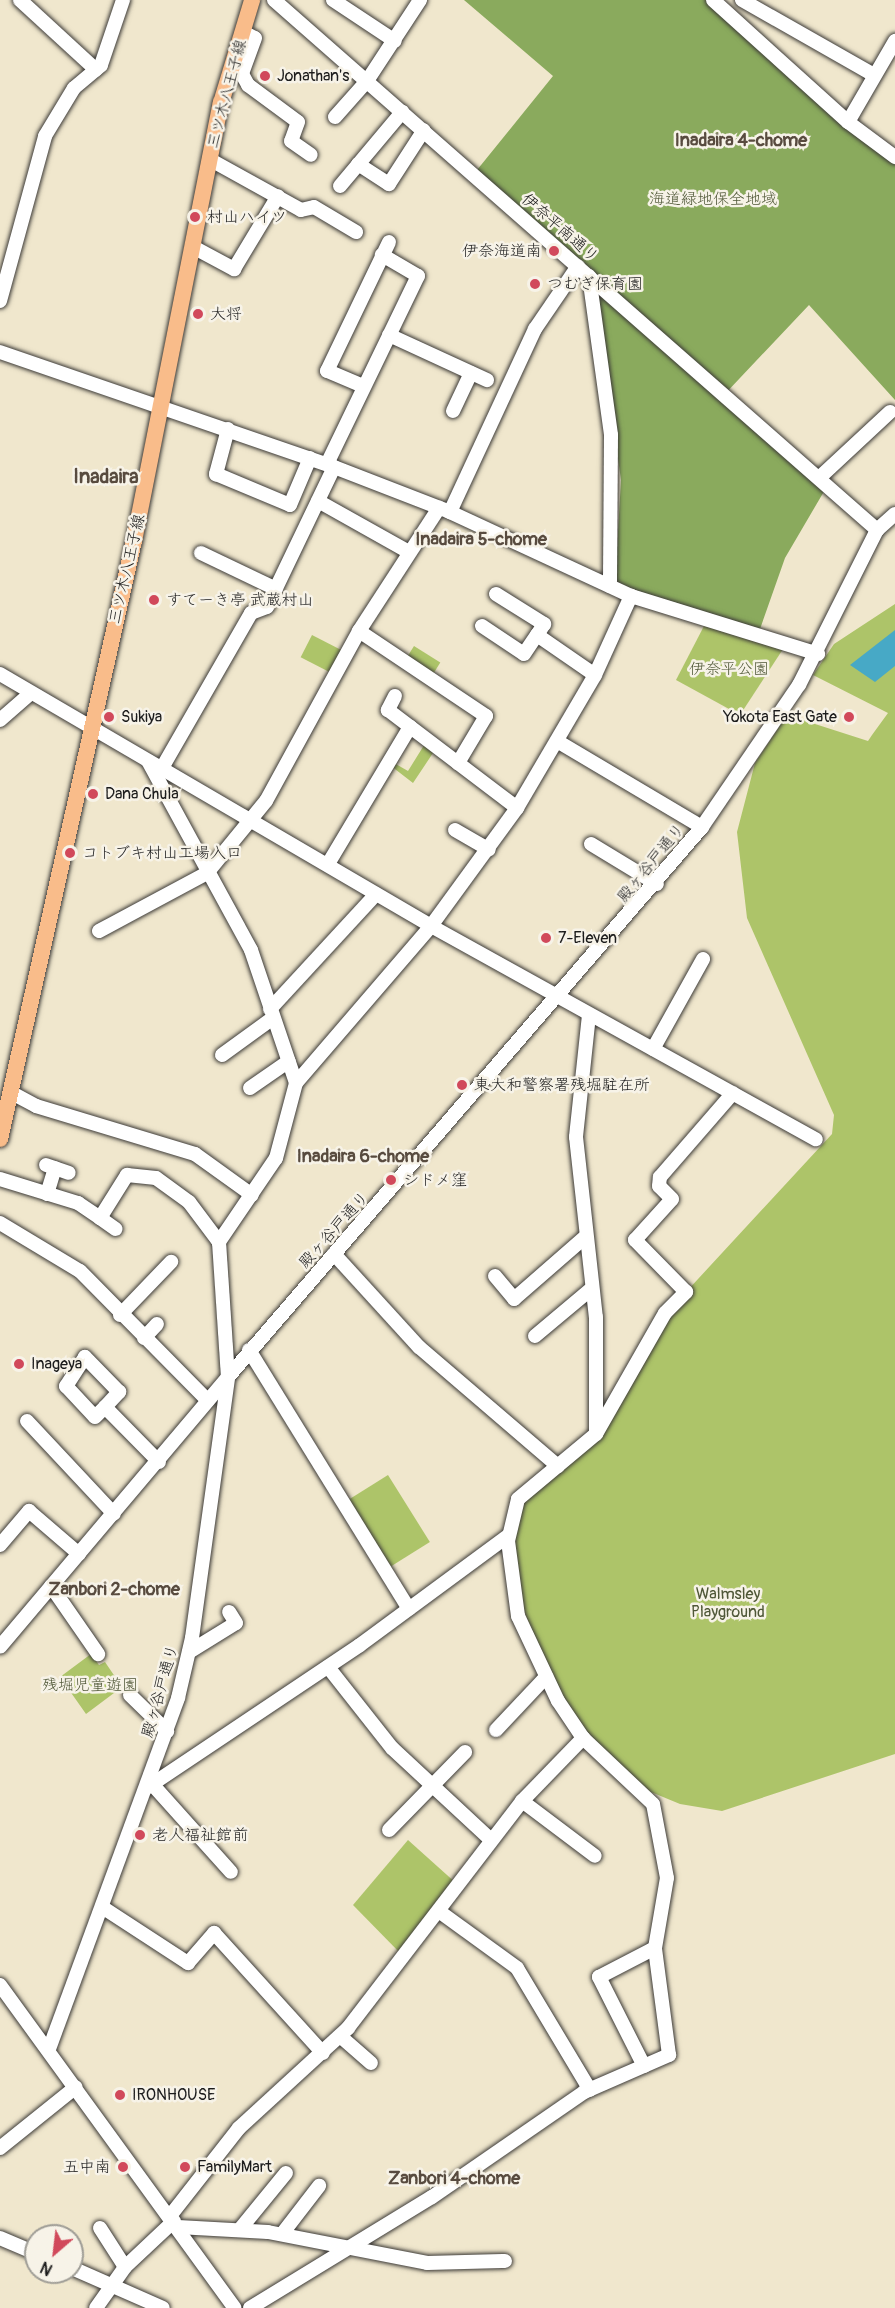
<!DOCTYPE html>
<html>
<head>
<meta charset="utf-8">
<style>
	body { margin:0 }
	#map { position:relative; width:895px; height:2308px; overflow:hidden; background:#f0e7cd; font-family:Pangolin,"Klee One",sans-serif }
	div>[style] { position:absolute }
	[style*='--x'] { left:calc(var(--x)*1px); top:calc(var(--y)*1px); width:calc(var(--w)*1px); rotate:calc(var(--a)*1deg) }
	.green>* { inset:0; background:#adc469; transform-origin:0 0 }
	.forest>* { inset:0; background:#8aaa5d }
	.water>* { inset:0; background:#47a9c6 }
	.roads { filter:drop-shadow(0 0 2px #3c3a37) drop-shadow(0 0 2px #3c3a37) }
	.minor>* { height:14px; margin:-7px; padding:0 7px; transform-origin:7px; border-radius:7px; background:#fff }
	.major>* { height:16px; margin:-8px; padding:0 8px; transform-origin:8px; border-radius:8px; background:#f9bc8a }
	.dots>* { width:16px; height:16px; translate:-50% -50%; box-sizing:border-box; border:3px solid #f7f3e8; border-radius:50% }
	span { translate:-50% -50%; white-space:nowrap; text-align:center; line-height:1.15; -webkit-text-stroke:5px #f7f3e8; paint-order:stroke }
	.poi-label { font-size:16px; color:#1c1c1c }
	.left { translate:0 -50%; text-align:left }
	.right { translate:-100% -50%; text-align:right }
	.street-label { font-size:16px; color:#1c1c1c }
	.park-label { font-size:16px; color:#4f5737 }
	.neighbourhood-label { font-size:18px; color:#584b3f; font-weight:700 }
	.quarter-label { font-size:20px; color:#584b3f; font-weight:700 }
	.north { position:absolute; left:24px; top:2224px; width:60px; height:60px; box-sizing:border-box; background:#f7f3e8; border:2px solid #9f9d96; border-radius:50%; rotate:208deg; font-size:16px; font-weight:700; line-height:24px; text-align:center; color:#1c1c1c }
	.north::after { content:''; display:block; margin:auto; width:21px; height:27px; background:#d1495b; clip-path:polygon(50% 0,100% 100%,50% 72%,0 100%) }
</style>
</head>
<body>
<div id="map">
	<div class="green">
		<i style="clip-path:polygon(895px 604px,895px 1754px,722px 1811px,680px 1804px,634px 1785px,610px 1764px,551px 1688px,510px 1569px,522px 1495px,596px 1434px,686px 1292px,832px 1134px,834px 1115px,747px 918px,737px 832px,755px 763px,787px 715px,868px 741px,872px 735px,888px 713px,813px 675px,834px 644px)"></i>
		<i style="clip-path:polygon(704px 626px,785px 646px,740px 715px,676px 680px)"></i>
		<i style="left:312px;top:635px;width:35px;height:25px;rotate:27deg"></i>
		<i style="left:414px;top:646px;width:31px;height:15px;rotate:32deg"></i>
		<i style="clip-path:polygon(426px 742px,435px 750px,413px 783px,391px 766px,394px 763px,408px 771px)"></i>
		<i style="left:388px;top:1475px;width:79px;height:48px;rotate:58deg"></i>
		<i style="clip-path:polygon(91px 1654px,99px 1665px,105px 1662px,122px 1687px,86px 1714px,60px 1677px)"></i>
		<i style="clip-path:polygon(408px 1840px,457px 1884px,402px 1955px,353px 1905px)"></i>
	</div>
	<div class="forest">
		<i style="clip-path:polygon(464px 0,708px 0,895px 160px,895px 400px,809px 305px,723px 396px,826px 488px,785px 558px,760px 629px,615px 584px,621px 480px,592px 273px,477px 170px,553px 76px)"></i>
	</div>
	<div class="water">
		<i style="clip-path:polygon(895px 630px,895px 666px,875px 682px,850px 665px)"></i>
	</div>
	<div class="roads">
		<div class="minor">
			<i style="--x:20;--y:0;--w:103;--a:42.6"></i>
			<i style="--x:274;--y:0;--w:803;--a:41.31"></i>
			<i style="--x:333;--y:0;--w:74;--a:33.5"></i>
			<i style="--x:713;--y:0;--w:182;--a:42.1"></i>
			<i style="--x:848;--y:122;--w:59;--a:36.7"></i>
			<i style="--x:742;--y:0;--w:152;--a:29.6"></i>
			<i style="--x:243;--y:32;--w:13;--a:27"></i>
			<i style="--x:255;--y:38;--w:38;--a:110"></i>
			<i style="--x:242;--y:74;--w:13;--a:61"></i>
			<i style="--x:248;--y:85;--w:62;--a:36.5"></i>
			<i style="--x:298;--y:122;--w:20;--a:110"></i>
			<i style="--x:291;--y:141;--w:24;--a:35"></i>
			<i style="--x:335;--y:117;--w:48;--a:-48.4"></i>
			<i style="--x:367;--y:81;--w:97;--a:-56.8"></i>
			<i style="--x:848;--y:122;--w:94;--a:-59.9"></i>
			<i style="--x:209;--y:159;--w:105;--a:29"></i>
			<i style="--x:301;--y:210;--w:13;--a:-13"></i>
			<i style="--x:314;--y:207;--w:49;--a:30.8"></i>
			<i style="--x:358;--y:164;--w:37;--a:33"></i>
			<i style="--x:389;--y:184;--w:64;--a:-57.1"></i>
			<i style="--x:340;--y:186;--w:97;--a:-50"></i>
			<i style="--x:193;--y:247;--w:47;--a:28.2"></i>
			<i style="--x:234;--y:269;--w:85;--a:-58.9"></i>
			<i style="--x:589;--y:276;--w:161;--a:82.1"></i>
			<i style="--x:611;--y:435;--w:151;--a:90.4"></i>
			<i style="--x:0;--y:301;--w:171;--a:-74.7"></i>
			<i style="--x:45;--y:136;--w:56;--a:-58.9"></i>
			<i style="--x:74;--y:88;--w:35;--a:-40"></i>
			<i style="--x:101;--y:65;--w:69;--a:-71.3"></i>
			<i style="--x:389;--y:335;--w:108;--a:24.7"></i>
			<i style="--x:0;--y:352;--w:353;--a:19"></i>
			<i style="--x:334;--y:467;--w:124;--a:21.2"></i>
			<i style="--x:450;--y:512;--w:200;--a:24.9"></i>
			<i style="--x:631;--y:596;--w:196;--a:17.2"></i>
			<i style="--x:363;--y:386;--w:39;--a:-157"></i>
			<i style="--x:327;--y:371;--w:143;--a:-64.3"></i>
			<i style="--x:453;--y:411;--w:42;--a:-64.7"></i>
			<i style="--x:228;--y:429;--w:47;--a:104.9"></i>
			<i style="--x:216;--y:474;--w:80;--a:22.7"></i>
			<i style="--x:290;--y:505;--w:51;--a:-66.9"></i>
			<i style="--x:327;--y:464;--w:209;--a:-64.2"></i>
			<i style="--x:418;--y:276;--w:42;--a:-149.7"></i>
			<i style="--x:819;--y:478;--w:97;--a:-42.9"></i>
			<i style="--x:318;--y:501;--w:104;--a:29.3"></i>
			<i style="--x:450;--y:512;--w:202;--a:-65.1"></i>
			<i style="--x:535;--y:329;--w:76;--a:-55.7"></i>
			<i style="--x:201;--y:553;--w:83;--a:25.6"></i>
			<i style="--x:496;--y:594;--w:57;--a:32"></i>
			<i style="--x:544;--y:624;--w:13;--a:122"></i>
			<i style="--x:537;--y:635;--w:70;--a:34.6"></i>
			<i style="--x:482;--y:626;--w:50;--a:33.7"></i>
			<i style="--x:524;--y:654;--w:23;--a:-56"></i>
			<i style="--x:359;--y:631;--w:153;--a:33.8"></i>
			<i style="--x:486;--y:716;--w:55;--a:120.8"></i>
			<i style="--x:0;--y:674;--w:499;--a:30.3"></i>
			<i style="--x:431;--y:926;--w:440;--a:29"></i>
			<i style="--x:395;--y:696;--w:16;--a:117"></i>
			<i style="--x:388;--y:710;--w:162;--a:37.2"></i>
			<i style="--x:0;--y:720;--w:41;--a:-41.1"></i>
			<i style="--x:557;--y:741;--w:169;--a:30.7"></i>
			<i style="--x:148;--y:761;--w:215;--a:61.4"></i>
			<i style="--x:251;--y:950;--w:140;--a:71.3"></i>
			<i style="--x:296;--y:1083;--w:78;--a:104.9"></i>
			<i style="--x:276;--y:1158;--w:102;--a:124.2"></i>
			<i style="--x:162;--y:768;--w:179;--a:-60.1"></i>
			<i style="--x:251;--y:613;--w:17;--a:-21"></i>
			<i style="--x:267;--y:607;--w:155;--a:-64.4"></i>
			<i style="--x:455;--y:830;--w:39;--a:30"></i>
			<i style="--x:591;--y:844;--w:77;--a:31.2"></i>
			<i style="--x:328;--y:864;--w:160;--a:-59.1"></i>
			<i style="--x:99;--y:931;--w:123;--a:-28.2"></i>
			<i style="--x:207;--y:873;--w:93;--a:-50.7"></i>
			<i style="--x:266;--y:801;--w:194;--a:-61.3"></i>
			<i style="--x:359;--y:631;--w:147;--a:-57"></i>
			<i style="--x:270;--y:1009;--w:156;--a:-47.3"></i>
			<i style="--x:589;--y:1015;--w:123;--a:96.1"></i>
			<i style="--x:576;--y:1137;--w:181;--a:83.7"></i>
			<i style="--x:596;--y:1317;--w:115;--a:90"></i>
			<i style="--x:653;--y:1049;--w:103;--a:-60.9"></i>
			<i style="--x:222;--y:1055;--w:63;--a:-36"></i>
			<i style="--x:296;--y:1083;--w:207;--a:-49.3"></i>
			<i style="--x:431;--y:926;--w:146;--a:-53.9"></i>
			<i style="--x:517;--y:808;--w:154;--a:-59.6"></i>
			<i style="--x:595;--y:675;--w:87;--a:-65.5"></i>
			<i style="--x:250;--y:1088;--w:47;--a:-34.7"></i>
			<i style="--x:10;--y:1092;--w:30;--a:28"></i>
			<i style="--x:36;--y:1106;--w:166;--a:16.8"></i>
			<i style="--x:195;--y:1154;--w:70;--a:35.7"></i>
			<i style="--x:46;--y:1165;--w:24;--a:19"></i>
			<i style="--x:0;--y:1179;--w:82;--a:17.1"></i>
			<i style="--x:78;--y:1203;--w:27;--a:34"></i>
			<i style="--x:100;--y:1218;--w:51;--a:-57.9"></i>
			<i style="--x:127;--y:1175;--w:29;--a:6"></i>
			<i style="--x:156;--y:1178;--w:41;--a:36"></i>
			<i style="--x:189;--y:1202;--w:50;--a:53.1"></i>
			<i style="--x:219;--y:1242;--w:135;--a:86.2"></i>
			<i style="--x:228;--y:1377;--w:353;--a:130.2"></i>
			<i style="--x:47;--y:1194;--w:27;--a:-73"></i>
			<i style="--x:100;--y:1218;--w:19;--a:35"></i>
			<i style="--x:0;--y:1223;--w:93;--a:31"></i>
			<i style="--x:80;--y:1271;--w:182;--a:45.4"></i>
			<i style="--x:334;--y:1254;--w:126;--a:47.6"></i>
			<i style="--x:419;--y:1347;--w:183;--a:40.6"></i>
			<i style="--x:495;--y:1276;--w:30;--a:50"></i>
			<i style="--x:514;--y:1299;--w:93;--a:-41.1"></i>
			<i style="--x:120;--y:1315;--w:74;--a:-46.1"></i>
			<i style="--x:535;--y:1336;--w:73;--a:-40"></i>
			<i style="--x:144;--y:1338;--w:19;--a:-47"></i>
			<i style="--x:249;--y:1350;--w:304;--a:58.3"></i>
			<i style="--x:105;--y:1407;--w:21;--a:-47"></i>
			<i style="--x:119;--y:1392;--w:49;--a:-134.2"></i>
			<i style="--x:85;--y:1357;--w:35;--a:123"></i>
			<i style="--x:66;--y:1386;--w:42;--a:46.9"></i>
			<i style="--x:95;--y:1417;--w:14;--a:-45"></i>
			<i style="--x:105;--y:1407;--w:77;--a:45.5"></i>
			<i style="--x:27;--y:1421;--w:127;--a:46.9"></i>
			<i style="--x:0;--y:1545;--w:45;--a:-49.5"></i>
			<i style="--x:29;--y:1511;--w:66;--a:40.7"></i>
			<i style="--x:51;--y:1586;--w:83;--a:55.3"></i>
			<i style="--x:189;--y:1652;--w:55;--a:-31.7"></i>
			<i style="--x:236;--y:1623;--w:13;--a:-122"></i>
			<i style="--x:328;--y:1667;--w:103;--a:51.7"></i>
			<i style="--x:392;--y:1748;--w:135;--a:42.9"></i>
			<i style="--x:130;--y:1695;--w:52;--a:44.2"></i>
			<i style="--x:496;--y:1730;--w:73;--a:-46.7"></i>
			<i style="--x:152;--y:1784;--w:118;--a:48.1"></i>
			<i style="--x:148;--y:1787;--w:255;--a:-33.8"></i>
			<i style="--x:360;--y:1645;--w:184;--a:-36.4"></i>
			<i style="--x:522;--y:1801;--w:91;--a:37"></i>
			<i style="--x:389;--y:1830;--w:109;--a:-45.7"></i>
			<i style="--x:102;--y:1907;--w:103;--a:33.1"></i>
			<i style="--x:188;--y:1963;--w:40;--a:-49"></i>
			<i style="--x:214;--y:1933;--w:162;--a:47.8"></i>
			<i style="--x:440;--y:1912;--w:95;--a:36"></i>
			<i style="--x:517;--y:1968;--w:142;--a:59.1"></i>
			<i style="--x:0;--y:1985;--w:399;--a:54"></i>
			<i style="--x:340;--y:2036;--w:41;--a:41.1"></i>
			<i style="--x:49;--y:2049;--w:374;--a:-69.8"></i>
			<i style="--x:178;--y:1698;--w:62;--a:-76.9"></i>
			<i style="--x:192;--y:1638;--w:263;--a:-82.1"></i>
			<i style="--x:228;--y:1377;--w:726;--a:-49.24"></i>
			<i style="--x:702;--y:827;--w:172;--a:-55.7"></i>
			<i style="--x:799;--y:685;--w:174;--a:-63.3"></i>
			<i style="--x:877;--y:530;--w:24;--a:-42"></i>
			<i style="--x:644;--y:2066;--w:100;--a:-116.8"></i>
			<i style="--x:599;--y:1977;--w:63;--a:-27.4"></i>
			<i style="--x:0;--y:2148;--w:97;--a:-38.8"></i>
			<i style="--x:170;--y:2216;--w:112;--a:-51.9"></i>
			<i style="--x:239;--y:2128;--w:148;--a:-42.5"></i>
			<i style="--x:348;--y:2028;--w:286;--a:-52.5"></i>
			<i style="--x:522;--y:1801;--w:88;--a:-45.9"></i>
			<i style="--x:178;--y:2227;--w:90;--a:3.2"></i>
			<i style="--x:268;--y:2232;--w:162;--a:11"></i>
			<i style="--x:427;--y:2263;--w:78;--a:-1.5"></i>
			<i style="--x:100;--y:2228;--w:46;--a:57.3"></i>
			<i style="--x:241;--y:2228;--w:71;--a:-50.7"></i>
			<i style="--x:282;--y:2234;--w:61;--a:-52.4"></i>
			<i style="--x:0;--y:2238;--w:39;--a:23"></i>
			<i style="--x:72;--y:2268;--w:99;--a:23.7"></i>
			<i style="--x:96;--y:2308;--w:50;--a:-54.7"></i>
			<i style="--x:125;--y:2267;--w:67;--a:-43.2"></i>
			<i style="--x:250;--y:2308;--w:213;--a:-31.4"></i>
			<i style="--x:432;--y:2197;--w:185;--a:-34.6"></i>
			<i style="--x:584;--y:2092;--w:93;--a:-23.5"></i>
			<i style="--x:669;--y:2055;--w:108;--a:-97.5"></i>
			<i style="--x:655;--y:1948;--w:71;--a:-80.3"></i>
			<i style="--x:667;--y:1878;--w:75;--a:-100.7"></i>
			<i style="--x:653;--y:1804;--w:96;--a:-136.7"></i>
			<i style="--x:583;--y:1738;--w:45;--a:-124"></i>
			<i style="--x:558;--y:1701;--w:94;--a:-115.2"></i>
			<i style="--x:518;--y:1616;--w:76;--a:-97.6"></i>
			<i style="--x:508;--y:1541;--w:43;--a:-76.6"></i>
			<i style="--x:518;--y:1499;--w:102;--a:-39.8"></i>
			<i style="--x:596;--y:1434;--w:139;--a:-60.3"></i>
			<i style="--x:665;--y:1313;--w:30;--a:-45"></i>
			<i style="--x:686;--y:1292;--w:73;--a:-134.4"></i>
			<i style="--x:635;--y:1240;--w:55;--a:-47.9"></i>
			<i style="--x:672;--y:1199;--w:18;--a:-135"></i>
			<i style="--x:659;--y:1186;--w:9;--a:-84"></i>
			<i style="--x:660;--y:1177;--w:111;--a:-49"></i>
		</div>
		<div class="major">
			<i style="--x:0;--y:1139;--w:613;--a:-77.37"></i>
			<i style="--x:134;--y:541;--w:447;--a:-78.8"></i>
			<i style="--x:221;--y:103;--w:108;--a:-73.2"></i>
		</div>
	</div>
	<div class="dots">
		<i style="left:265px;top:76px;background:#d1495b"></i>
		<i style="left:195px;top:217px;background:#d1495b"></i>
		<i style="left:554px;top:251px;background:#d1495b"></i>
		<i style="left:535px;top:284px;background:#d1495b"></i>
		<i style="left:198px;top:314px;background:#d1495b"></i>
		<i style="left:154px;top:600px;background:#d1495b"></i>
		<i style="left:109px;top:717px;background:#d1495b"></i>
		<i style="left:849px;top:717px;background:#d1495b"></i>
		<i style="left:93px;top:794px;background:#d1495b"></i>
		<i style="left:70px;top:853px;background:#d1495b"></i>
		<i style="left:546px;top:938px;background:#d1495b"></i>
		<i style="left:462px;top:1085px;background:#d1495b"></i>
		<i style="left:391px;top:1180px;background:#d1495b"></i>
		<i style="left:19px;top:1364px;background:#d1495b"></i>
		<i style="left:140px;top:1835px;background:#d1495b"></i>
		<i style="left:120px;top:2095px;background:#d1495b"></i>
		<i style="left:123px;top:2167px;background:#d1495b"></i>
		<i style="left:185px;top:2167px;background:#d1495b"></i>
	</div>
	<div class="poi-label">
		<span class="left" style="left:277px;top:76px">Jonathan's</span>
		<span class="left" style="left:207px;top:217px">村山ハイツ</span>
		<span class="right" style="left:542px;top:251px">伊奈海道南</span>
		<span class="left" style="left:547px;top:284px">つむぎ保育園</span>
		<span class="left" style="left:210px;top:314px">大将</span>
		<span class="left" style="left:166px;top:600px">すてーき亭 武蔵村山</span>
		<span class="left" style="left:121px;top:717px">Sukiya</span>
		<span class="right" style="left:837px;top:717px">Yokota East Gate</span>
		<span class="left" style="left:105px;top:794px">Dana Chula</span>
		<span class="left" style="left:82px;top:853px">コトブキ村山工場入口</span>
		<span class="left" style="left:558px;top:938px">7-Eleven</span>
		<span class="left" style="left:474px;top:1085px">東大和警察署残堀駐在所</span>
		<span class="left" style="left:403px;top:1180px">シドメ窪</span>
		<span class="left" style="left:31px;top:1364px">Inageya</span>
		<span class="left" style="left:152px;top:1835px">老人福祉館前</span>
		<span class="left" style="left:132px;top:2095px">IRONHOUSE</span>
		<span class="right" style="left:111px;top:2167px">五中南</span>
		<span class="left" style="left:197px;top:2167px">FamilyMart</span>
	</div>
	<div class="street-label">
		<span style="left:227px;top:94px;rotate:-75deg">三ツ木八王子線</span>
		<span style="left:560px;top:228px;rotate:41deg">伊奈平南通り</span>
		<span style="left:127px;top:569px;rotate:-77deg">三ツ木八王子線</span>
		<span style="left:651px;top:863px;rotate:-51deg">殿ヶ谷戸通り</span>
		<span style="left:334px;top:1230px;rotate:-48deg">殿ヶ谷戸通り</span>
		<span style="left:160px;top:1691px;rotate:-74deg">殿ヶ谷戸通り</span>
	</div>
	<div class="park-label">
		<span style="left:713px;top:199px">海道緑地保全地域</span>
		<span style="left:729px;top:669px">伊奈平公園</span>
		<span style="left:728px;top:1603px">Walmsley<br>Playground</span>
		<span style="left:90px;top:1685px">残堀児童遊園</span>
	</div>
	<div class="neighbourhood-label">
		<span style="left:741px;top:141px">Inadaira 4-chome</span>
		<span style="left:481px;top:540px">Inadaira 5-chome</span>
		<span style="left:363px;top:1157px">Inadaira 6-chome</span>
		<span style="left:114px;top:1590px">Zanbori 2-chome</span>
		<span style="left:454px;top:2179px">Zanbori 4-chome</span>
	</div>
	<div class="quarter-label">
		<span style="left:106px;top:476px">Inadaira</span>
	</div>
	<div class="north">N</div>
</div>
</body>
</html>
